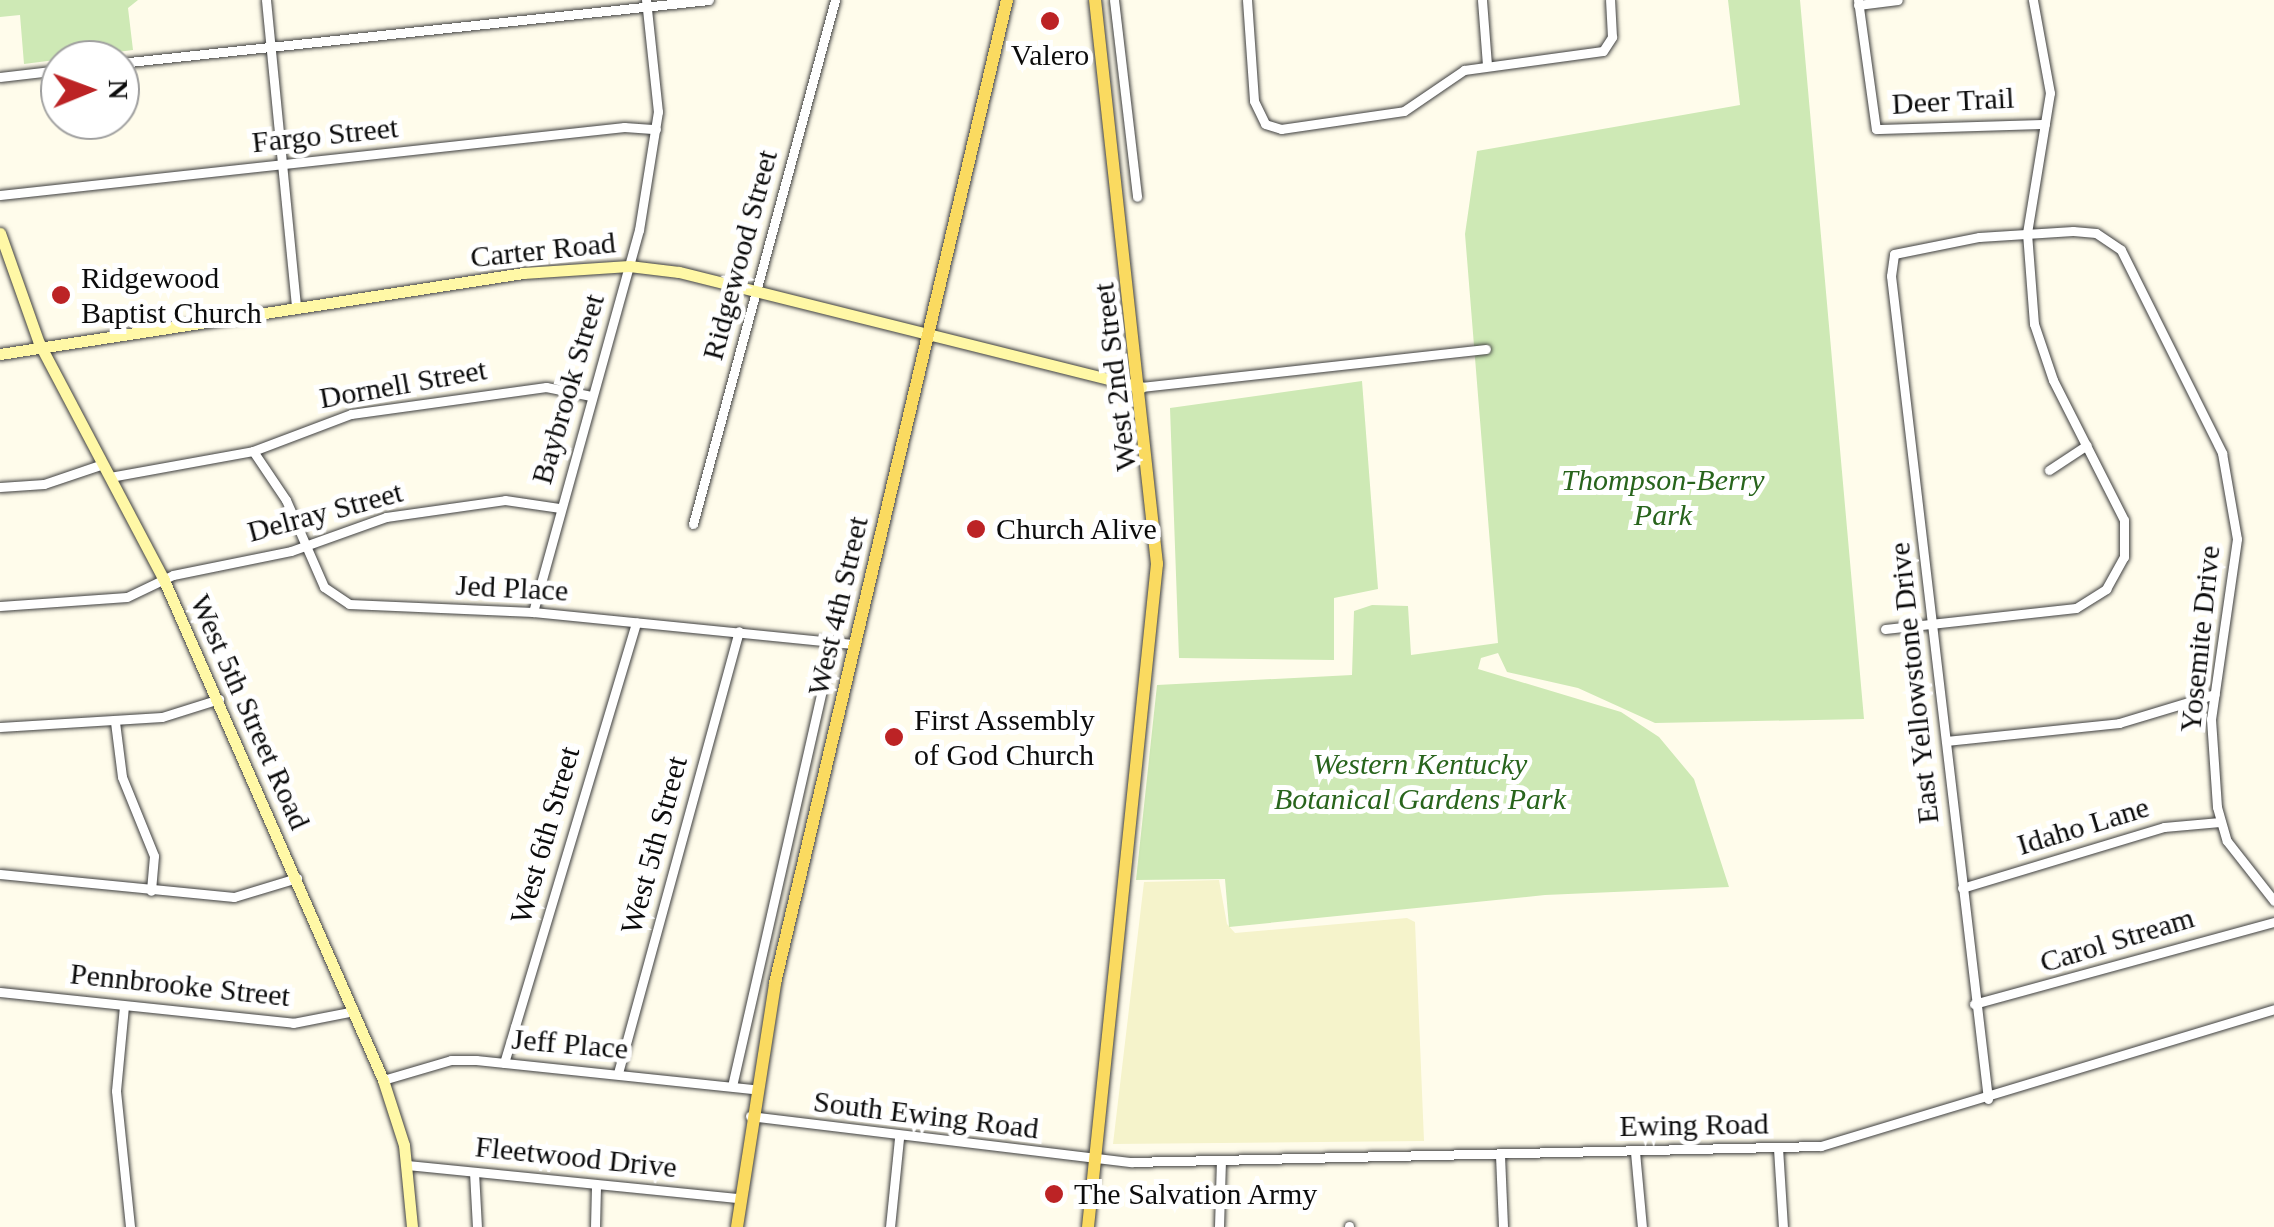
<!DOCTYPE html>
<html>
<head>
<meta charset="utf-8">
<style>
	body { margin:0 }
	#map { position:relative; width:2274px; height:1227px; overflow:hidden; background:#fffceb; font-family:"Times New Roman",serif }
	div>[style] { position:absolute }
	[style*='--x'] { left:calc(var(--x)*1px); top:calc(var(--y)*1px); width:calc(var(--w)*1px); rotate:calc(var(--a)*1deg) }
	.farmland>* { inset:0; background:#f5f3cb }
	.green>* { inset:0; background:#cee9b5 }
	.roads { filter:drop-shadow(0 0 2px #3f3f3f) drop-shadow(0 0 2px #3f3f3f) }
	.street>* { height:9px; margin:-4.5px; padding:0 4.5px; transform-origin:4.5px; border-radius:4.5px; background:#fff }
	.secondary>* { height:11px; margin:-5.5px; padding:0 5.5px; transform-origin:5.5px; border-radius:5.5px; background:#fff8a6 }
	.primary>* { height:12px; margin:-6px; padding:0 6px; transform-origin:6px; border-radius:6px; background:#fada60 }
	.dots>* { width:28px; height:28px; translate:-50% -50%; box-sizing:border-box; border:5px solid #fff; border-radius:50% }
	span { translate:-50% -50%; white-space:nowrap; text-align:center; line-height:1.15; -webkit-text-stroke:10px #fff; paint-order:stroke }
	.poi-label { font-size:30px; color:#0c0c0c }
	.left { translate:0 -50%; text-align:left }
	.street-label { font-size:30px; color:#0c0c0c }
	.park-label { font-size:30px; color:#28641c; font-style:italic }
	.north { position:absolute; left:40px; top:40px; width:100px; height:100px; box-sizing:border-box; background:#fff; border:2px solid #9e9e9e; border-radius:50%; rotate:89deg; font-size:28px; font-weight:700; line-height:40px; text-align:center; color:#0c0c0c }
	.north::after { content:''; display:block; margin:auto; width:35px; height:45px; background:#bc2325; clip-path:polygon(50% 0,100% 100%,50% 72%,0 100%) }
</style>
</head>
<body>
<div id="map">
	<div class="farmland">
		<i style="clip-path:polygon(1219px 880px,1227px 924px,1235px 933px,1407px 918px,1415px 922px,1424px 1141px,1113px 1144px,1144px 882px)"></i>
	</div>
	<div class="green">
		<i style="clip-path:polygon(0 0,138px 0,128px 8px,133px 50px,24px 64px,20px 15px,0 17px)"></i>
		<i style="clip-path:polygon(1728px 0,1800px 0,1864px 719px,1655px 723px,1578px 688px,1507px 672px,1498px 653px,1481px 658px,1478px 669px,1621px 712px,1659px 737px,1694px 779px,1729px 887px,1545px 895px,1229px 927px,1225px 879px,1136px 880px,1157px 685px,1352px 675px,1354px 611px,1372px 605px,1408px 606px,1411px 655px,1498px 643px,1465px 234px,1477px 151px,1740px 105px)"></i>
		<i style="clip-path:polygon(1362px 381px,1378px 589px,1334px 598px,1334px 660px,1179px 658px,1170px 408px)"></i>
	</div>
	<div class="roads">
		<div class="street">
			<i style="--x:266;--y:0;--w:307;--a:84.4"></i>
			<i style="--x:1114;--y:0;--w:198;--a:83.3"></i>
			<i style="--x:1247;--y:0;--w:101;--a:86"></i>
			<i style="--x:1254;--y:101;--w:25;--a:64"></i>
			<i style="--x:1265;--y:124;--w:17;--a:17"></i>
			<i style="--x:1281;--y:129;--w:124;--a:-8.3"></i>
			<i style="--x:1404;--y:111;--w:73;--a:-34.3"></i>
			<i style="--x:1464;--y:70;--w:140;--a:-7.8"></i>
			<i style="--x:1603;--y:51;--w:17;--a:-57"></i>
			<i style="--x:1612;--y:37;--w:37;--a:-93"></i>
			<i style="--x:1482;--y:0;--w:65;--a:85.6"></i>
			<i style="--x:1858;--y:0;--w:130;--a:82.1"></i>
			<i style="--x:1876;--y:129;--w:169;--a:-1.7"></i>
			<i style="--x:1858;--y:5;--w:40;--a:-7.1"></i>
			<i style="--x:120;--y:63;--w:592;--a:-6.11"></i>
			<i style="--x:0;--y:77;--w:60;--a:-6.7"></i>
			<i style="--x:0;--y:195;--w:628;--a:-6.22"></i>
			<i style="--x:624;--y:127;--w:32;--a:4"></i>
			<i style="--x:1141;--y:387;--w:347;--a:-6.3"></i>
			<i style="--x:253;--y:451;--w:59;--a:56"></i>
			<i style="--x:286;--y:500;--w:95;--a:66.4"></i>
			<i style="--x:324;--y:587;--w:30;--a:34"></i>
			<i style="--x:349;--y:604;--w:184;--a:2.5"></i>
			<i style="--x:533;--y:612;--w:324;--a:5.7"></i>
			<i style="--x:2049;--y:470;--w:45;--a:-33.3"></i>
			<i style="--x:110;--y:477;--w:145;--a:-10.3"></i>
			<i style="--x:253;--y:451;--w:105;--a:-20.7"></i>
			<i style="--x:351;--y:414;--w:197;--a:-7.9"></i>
			<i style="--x:546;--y:387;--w:46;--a:11.3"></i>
			<i style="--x:0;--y:487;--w:44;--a:-3.9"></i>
			<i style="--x:44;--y:484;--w:62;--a:-18.7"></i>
			<i style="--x:693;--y:524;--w:543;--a:-74.84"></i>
			<i style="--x:0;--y:606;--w:127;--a:-4.1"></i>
			<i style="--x:127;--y:597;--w:51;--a:-25.6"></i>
			<i style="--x:173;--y:575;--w:120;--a:-11.5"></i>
			<i style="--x:291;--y:551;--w:101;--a:-19.7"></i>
			<i style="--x:386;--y:517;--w:120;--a:-8.1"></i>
			<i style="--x:505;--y:500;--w:56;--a:8.3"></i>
			<i style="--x:533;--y:612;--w:396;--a:-74.5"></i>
			<i style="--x:639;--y:230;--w:120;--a:-80.9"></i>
			<i style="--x:658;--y:112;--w:113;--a:-96.1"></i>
			<i style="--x:1885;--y:629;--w:192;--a:-6.3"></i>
			<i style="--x:2076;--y:608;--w:36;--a:-32"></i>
			<i style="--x:2106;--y:589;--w:37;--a:-61"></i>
			<i style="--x:2124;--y:557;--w:37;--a:-90"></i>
			<i style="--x:2124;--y:520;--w:157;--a:-116.9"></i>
			<i style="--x:2053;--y:380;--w:59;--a:-108.7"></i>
			<i style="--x:2034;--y:324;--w:91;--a:-94.4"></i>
			<i style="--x:2027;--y:233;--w:142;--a:-80.7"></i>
			<i style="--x:2050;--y:93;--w:95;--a:-100.4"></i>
			<i style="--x:115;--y:722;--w:55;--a:82.7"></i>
			<i style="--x:122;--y:777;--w:85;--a:67.9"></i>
			<i style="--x:154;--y:856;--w:35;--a:95"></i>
			<i style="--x:0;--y:727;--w:162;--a:-3.5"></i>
			<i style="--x:162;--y:717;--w:60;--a:-17.5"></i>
			<i style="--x:1946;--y:741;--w:174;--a:-5.9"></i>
			<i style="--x:2119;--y:723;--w:100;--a:-16.8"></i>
			<i style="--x:0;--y:874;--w:235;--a:5.6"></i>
			<i style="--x:234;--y:897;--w:66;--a:-16.8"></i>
			<i style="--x:1962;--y:888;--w:211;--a:-16.8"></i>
			<i style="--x:2164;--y:827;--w:56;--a:-5.1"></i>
			<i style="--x:0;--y:992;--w:295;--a:6"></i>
			<i style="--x:293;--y:1023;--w:62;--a:-11.1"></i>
			<i style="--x:1974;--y:1004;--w:311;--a:-15.3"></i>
			<i style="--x:124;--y:1006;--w:85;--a:95.4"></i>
			<i style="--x:116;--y:1091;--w:137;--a:84.1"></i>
			<i style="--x:504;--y:1063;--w:460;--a:-73.3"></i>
			<i style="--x:618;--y:1073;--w:458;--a:-74.7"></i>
			<i style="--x:383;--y:1080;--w:71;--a:-16.4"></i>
			<i style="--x:451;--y:1060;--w:25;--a:0"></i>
			<i style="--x:476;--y:1060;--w:280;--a:6"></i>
			<i style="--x:732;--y:1086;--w:457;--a:-77.2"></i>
			<i style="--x:1988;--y:1099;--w:829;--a:-96.72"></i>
			<i style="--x:1891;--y:276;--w:22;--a:-82"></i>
			<i style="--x:1894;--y:254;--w:87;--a:-11.3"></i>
			<i style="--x:1979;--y:237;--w:94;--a:-3.7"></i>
			<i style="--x:2073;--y:231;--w:23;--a:5"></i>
			<i style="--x:2096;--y:233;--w:30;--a:34"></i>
			<i style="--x:2121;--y:250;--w:227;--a:63.5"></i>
			<i style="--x:2222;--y:453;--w:87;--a:80.1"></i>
			<i style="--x:2237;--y:539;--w:182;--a:98.2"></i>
			<i style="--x:2211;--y:719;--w:88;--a:86.1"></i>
			<i style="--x:2217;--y:807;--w:35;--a:74"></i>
			<i style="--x:2227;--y:841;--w:76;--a:51.9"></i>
			<i style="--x:750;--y:1116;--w:384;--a:6.9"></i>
			<i style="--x:1131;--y:1162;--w:690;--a:-1.33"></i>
			<i style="--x:1821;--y:1146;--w:473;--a:-16.8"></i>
			<i style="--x:1778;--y:1148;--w:79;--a:86.4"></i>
			<i style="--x:1635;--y:1152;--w:75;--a:84.7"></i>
			<i style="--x:1500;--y:1155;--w:72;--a:87.6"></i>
			<i style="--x:407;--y:1165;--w:334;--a:5.7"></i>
			<i style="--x:474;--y:1172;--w:55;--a:86.9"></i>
			<i style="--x:595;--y:1227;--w:41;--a:-88.6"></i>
			<i style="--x:890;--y:1227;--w:89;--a:-84.2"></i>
			<i style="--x:1219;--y:1227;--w:67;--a:-88.3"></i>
			<i style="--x:1349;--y:1227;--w:1;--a:-90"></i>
		</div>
		<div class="secondary">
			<i style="--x:0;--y:233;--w:117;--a:70.5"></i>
			<i style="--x:39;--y:343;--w:266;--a:62.2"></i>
			<i style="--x:163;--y:578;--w:548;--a:66.33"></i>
			<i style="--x:383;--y:1080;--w:68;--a:72.1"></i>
			<i style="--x:404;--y:1145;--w:82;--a:84.4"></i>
			<i style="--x:0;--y:354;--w:529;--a:-8.8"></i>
			<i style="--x:523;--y:273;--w:106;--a:-3.8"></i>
			<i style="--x:629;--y:266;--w:50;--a:6.8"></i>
			<i style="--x:679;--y:272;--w:476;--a:14"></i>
		</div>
		<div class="primary">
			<i style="--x:737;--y:1227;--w:247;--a:-81.1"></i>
			<i style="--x:775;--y:983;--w:1010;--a:-76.72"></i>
			<i style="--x:1088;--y:1227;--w:667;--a:-84.06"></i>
			<i style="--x:1157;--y:564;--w:567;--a:-96.27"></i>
		</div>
	</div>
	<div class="dots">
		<i style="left:1050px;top:21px;background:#bc2325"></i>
		<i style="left:61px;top:295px;background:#bc2325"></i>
		<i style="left:976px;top:529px;background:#bc2325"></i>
		<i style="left:894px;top:737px;background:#bc2325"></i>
		<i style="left:1054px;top:1194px;background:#bc2325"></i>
	</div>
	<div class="poi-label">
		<span style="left:1050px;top:55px">Valero</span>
		<span class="left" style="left:81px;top:295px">Ridgewood<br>Baptist Church</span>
		<span class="left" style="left:996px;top:529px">Church Alive</span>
		<span class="left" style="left:914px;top:737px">First Assembly<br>of God Church</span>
		<span class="left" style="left:1074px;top:1194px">The Salvation Army</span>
	</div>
	<div class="street-label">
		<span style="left:1953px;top:101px;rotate:-3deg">Deer Trail</span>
		<span style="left:325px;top:135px;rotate:-6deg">Fargo Street</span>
		<span style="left:543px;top:250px;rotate:-6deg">Carter Road</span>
		<span style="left:740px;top:255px;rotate:-75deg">Ridgewood Street</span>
		<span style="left:1115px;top:377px;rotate:-97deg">West 2nd Street</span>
		<span style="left:403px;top:384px;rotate:-10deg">Dornell Street</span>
		<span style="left:568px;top:389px;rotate:-74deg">Baybrook Street</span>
		<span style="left:325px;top:512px;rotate:-15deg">Delray Street</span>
		<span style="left:512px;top:588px;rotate:3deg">Jed Place</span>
		<span style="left:838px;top:606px;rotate:-77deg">West 4th Street</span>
		<span style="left:2200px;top:639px;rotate:-84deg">Yosemite Drive</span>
		<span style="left:1914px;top:683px;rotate:-96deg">East Yellowstone Drive</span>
		<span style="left:250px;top:712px;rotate:66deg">West 5th Street Road</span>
		<span style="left:2083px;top:826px;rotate:-17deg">Idaho Lane</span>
		<span style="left:545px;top:835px;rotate:-74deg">West 6th Street</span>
		<span style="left:654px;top:845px;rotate:-75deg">West 5th Street</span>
		<span style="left:2117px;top:940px;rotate:-17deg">Carol Stream</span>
		<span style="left:180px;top:985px;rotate:6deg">Pennbrooke Street</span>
		<span style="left:570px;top:1044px;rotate:5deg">Jeff Place</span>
		<span style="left:926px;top:1115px;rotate:7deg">South Ewing Road</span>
		<span style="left:1694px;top:1125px;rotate:-1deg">Ewing Road</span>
		<span style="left:576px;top:1157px;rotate:6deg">Fleetwood Drive</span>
	</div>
	<div class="park-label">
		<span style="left:1663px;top:497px">Thompson-Berry<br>Park</span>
		<span style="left:1420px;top:781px">Western Kentucky<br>Botanical Gardens Park</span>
	</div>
	<div class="north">N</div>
</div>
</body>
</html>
